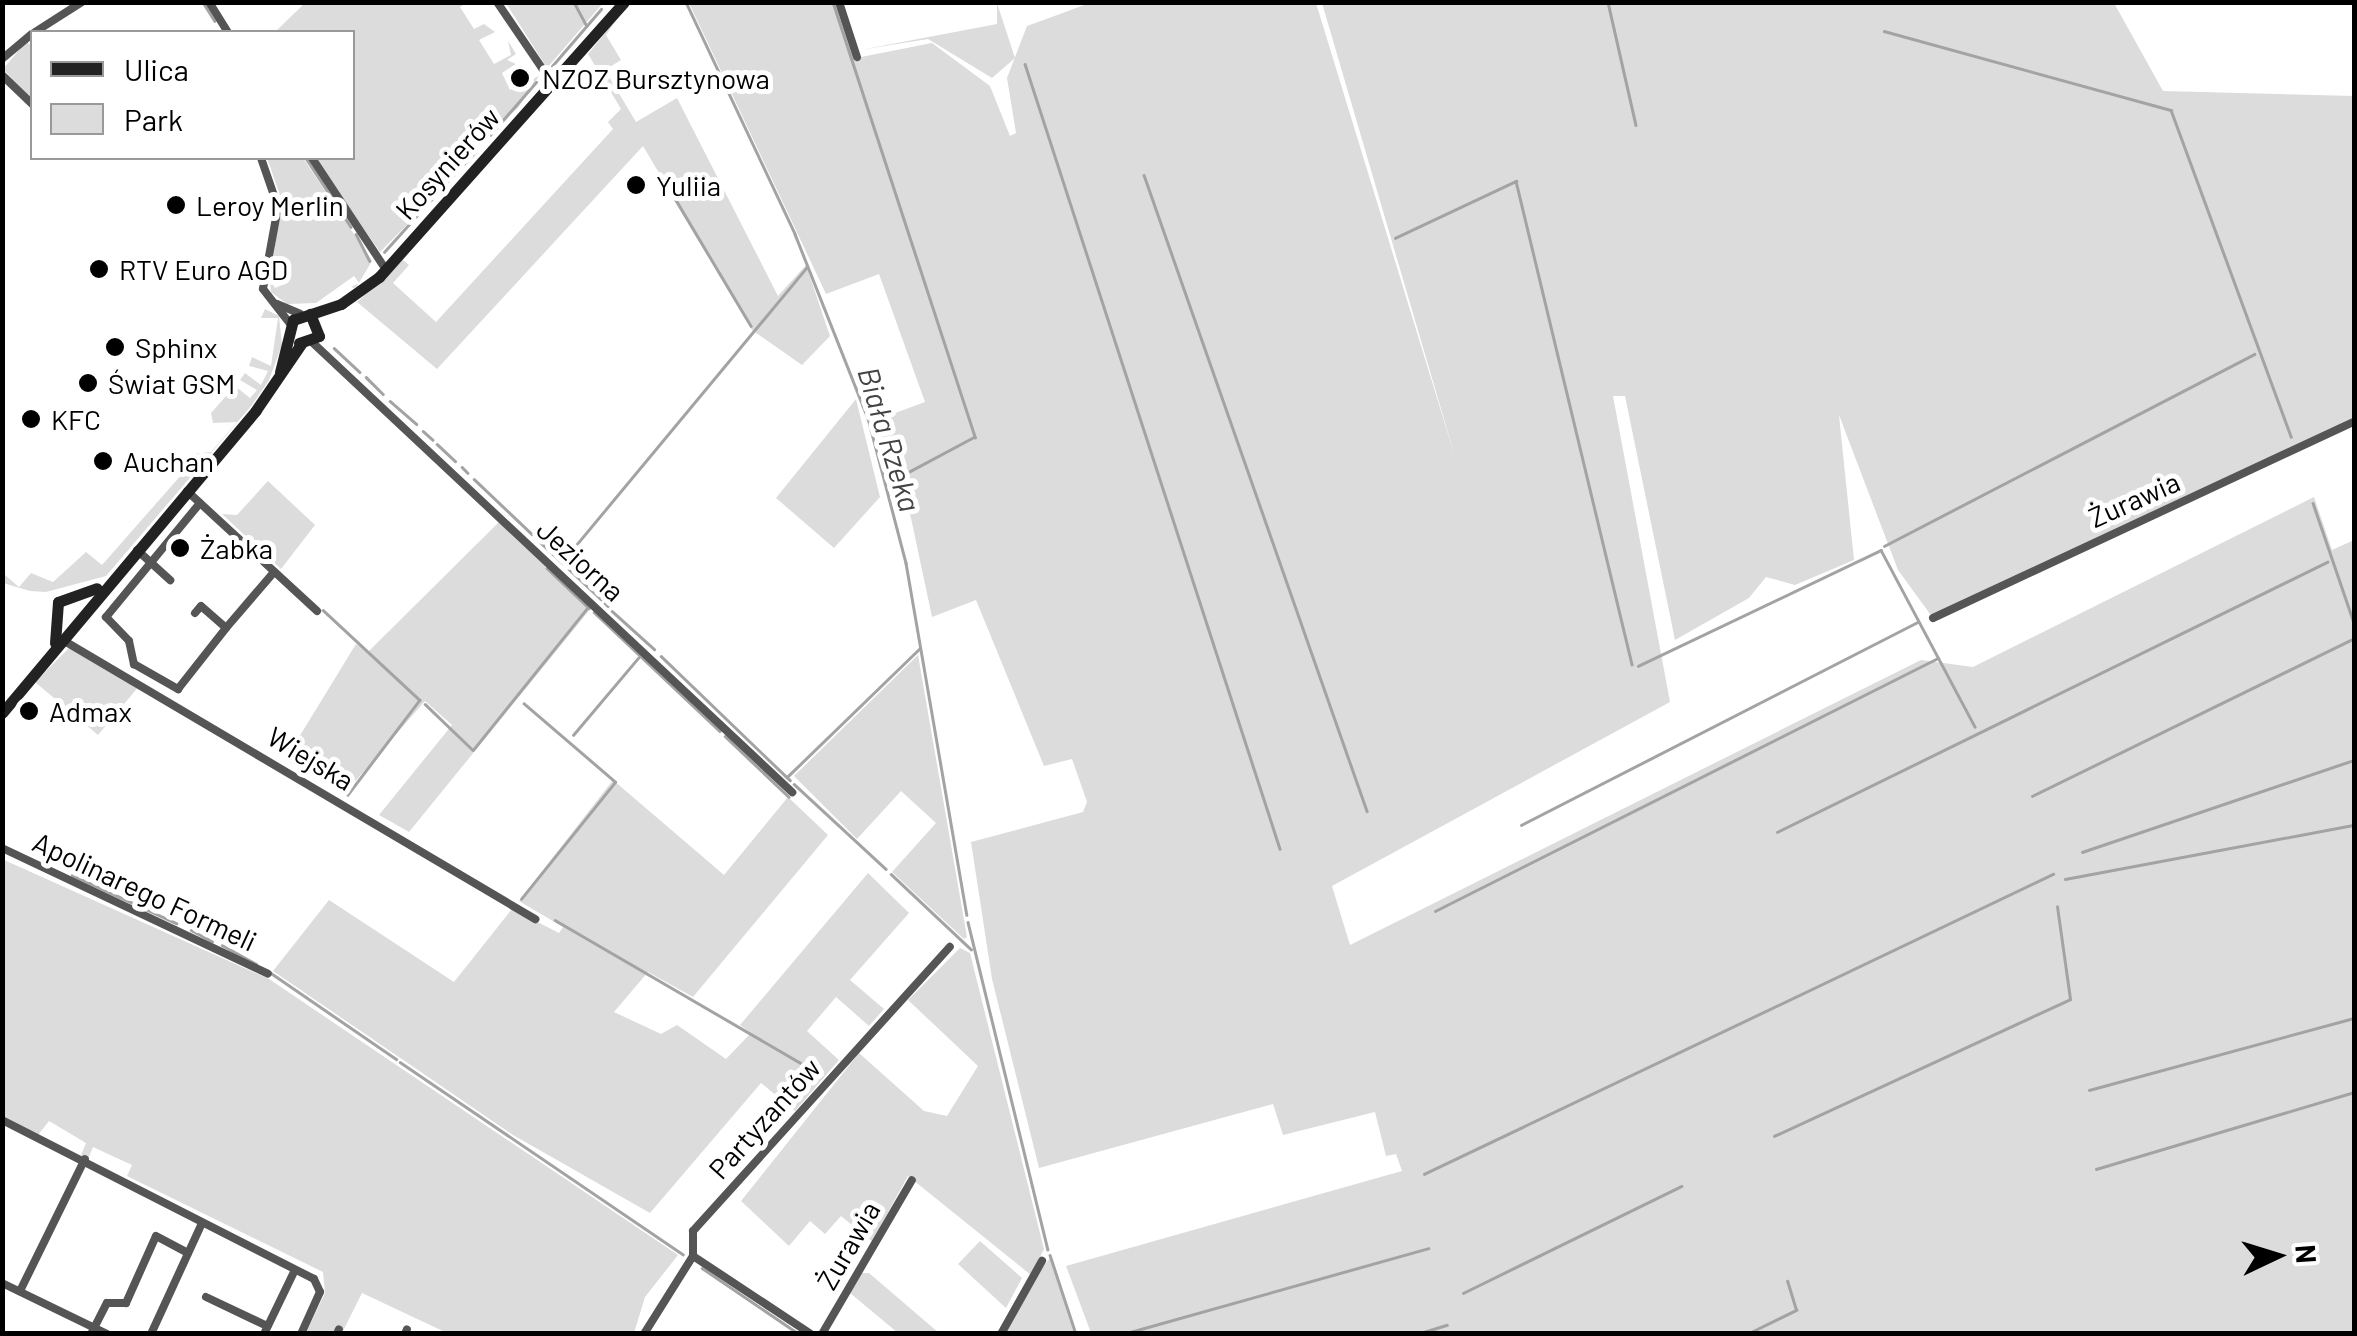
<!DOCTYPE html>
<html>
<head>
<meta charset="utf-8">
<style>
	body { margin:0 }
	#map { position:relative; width:2357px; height:1336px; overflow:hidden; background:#fff; font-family:Barlow,sans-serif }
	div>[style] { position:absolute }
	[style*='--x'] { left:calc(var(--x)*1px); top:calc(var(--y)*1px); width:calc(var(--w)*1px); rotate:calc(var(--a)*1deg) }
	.green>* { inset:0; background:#dcdcdc }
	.stream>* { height:2.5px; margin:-1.25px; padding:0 1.25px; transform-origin:1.25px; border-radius:1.25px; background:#a3a3a3 }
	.minor>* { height:8px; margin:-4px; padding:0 4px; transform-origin:4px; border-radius:4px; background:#555 }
	.secondary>* { height:11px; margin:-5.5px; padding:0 5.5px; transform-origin:5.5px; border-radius:5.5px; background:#222 }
	.dots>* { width:28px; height:28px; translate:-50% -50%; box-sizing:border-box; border:5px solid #fff; border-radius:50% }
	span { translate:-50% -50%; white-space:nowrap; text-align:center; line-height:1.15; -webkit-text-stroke:10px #fff; paint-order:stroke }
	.poi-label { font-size:28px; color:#000 }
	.left { translate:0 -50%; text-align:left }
	.street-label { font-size:28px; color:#000 }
	.water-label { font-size:30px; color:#444; font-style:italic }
	.frame { position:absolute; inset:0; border:5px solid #000; pointer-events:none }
	.legend { position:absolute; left:30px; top:30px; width:325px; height:130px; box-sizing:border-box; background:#fff; border:2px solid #999; margin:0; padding:12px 18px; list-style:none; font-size:30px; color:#000 }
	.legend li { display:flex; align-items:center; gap:20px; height:50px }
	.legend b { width:50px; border:2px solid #999 }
	.north { position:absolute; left:2227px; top:1206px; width:100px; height:100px; -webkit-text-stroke:8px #fff; paint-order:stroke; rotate:86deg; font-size:28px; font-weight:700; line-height:40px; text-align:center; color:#000 }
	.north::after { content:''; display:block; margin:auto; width:35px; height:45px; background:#000; clip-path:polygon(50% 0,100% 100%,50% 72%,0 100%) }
</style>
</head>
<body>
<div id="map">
	<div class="green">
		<i style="clip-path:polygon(305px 3px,466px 3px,460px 7px,474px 29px,484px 24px,495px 32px,479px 40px,494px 64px,511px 55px,508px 41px,516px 54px,507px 60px,516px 64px,502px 73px,510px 90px,539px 76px,518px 108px,477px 142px,477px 154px,380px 252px,315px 158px,352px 158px,352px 32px,275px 32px)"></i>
		<i style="clip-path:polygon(603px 3px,547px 68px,506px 3px,603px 2px)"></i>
		<i style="clip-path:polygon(689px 3px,838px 3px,856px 58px,932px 43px,990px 86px,1010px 136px,1016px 133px,1007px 78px,1027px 26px,1090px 3px,1316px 3px,1456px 460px,1322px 3px,2114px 3px,2163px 91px,2354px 96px,2354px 417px,1933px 618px,1898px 570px,1839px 415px,1854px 560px,1795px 585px,1766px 577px,1749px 598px,1675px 640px,1625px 396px,1613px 396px,1670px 702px,1332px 886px,1350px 945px,1921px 660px,1973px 667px,2314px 497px,2332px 550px,2354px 540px,2354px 1333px,1091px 1333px,1066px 1266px,1402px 1171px,1396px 1154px,1386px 1156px,1375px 1112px,1283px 1135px,1273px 1104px,1039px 1168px,992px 979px,971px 842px,1083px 812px,1087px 802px,1072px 759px,1044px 766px,976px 600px,932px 617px,911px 518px,876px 420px,925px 402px,879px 274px,826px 294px)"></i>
		<i style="clip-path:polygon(997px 3px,1015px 58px,992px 78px,928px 39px,860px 50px,997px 24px)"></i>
		<i style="clip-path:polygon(619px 16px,606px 35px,621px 60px,605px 70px,636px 122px,677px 98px,778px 296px,806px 265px,830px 336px,802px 365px,752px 330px,643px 146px,437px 369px,357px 302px,403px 260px,409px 265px,393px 283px,436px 322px,613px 129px,608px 122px,621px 109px,588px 54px)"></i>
		<i style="clip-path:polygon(26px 42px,32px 46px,32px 99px,3px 69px)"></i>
		<i style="clip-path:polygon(267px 158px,303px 158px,372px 261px,357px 286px,354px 288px,351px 287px,359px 283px,354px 276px,316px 303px,287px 304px,271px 292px,270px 279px,275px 288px,287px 283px,282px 269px,272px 269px,281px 198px)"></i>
		<i style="clip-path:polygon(265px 309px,279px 316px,282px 345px,269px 380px,252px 405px,106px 576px,46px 592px,30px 591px,3px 583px,5px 575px,19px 587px,31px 573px,53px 582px,86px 552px,102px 565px,190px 465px,185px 455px,211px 452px,237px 422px,213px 423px,211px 413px,235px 386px,250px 398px,257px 390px,240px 380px,245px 373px,261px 385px,268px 371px,249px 366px,252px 357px,271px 366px,278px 318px,261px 318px)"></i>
		<i style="clip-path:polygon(856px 399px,880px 497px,834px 548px,776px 498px)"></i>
		<i style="clip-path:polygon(268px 481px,315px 525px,281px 569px,222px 514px,237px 515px)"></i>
		<i style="clip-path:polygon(499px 522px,592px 607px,409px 832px,379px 815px,452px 725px,425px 701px,344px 794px,285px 760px,356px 644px,369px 651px)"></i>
		<i style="clip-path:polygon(69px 648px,140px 685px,98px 735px,35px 682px)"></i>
		<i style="clip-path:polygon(918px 655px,967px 937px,964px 939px,892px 872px,936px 823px,901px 791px,857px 839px,794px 776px)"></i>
		<i style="clip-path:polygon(613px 780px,724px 875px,788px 797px,828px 835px,693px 997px,648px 972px,614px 1012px,661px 1034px,677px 1025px,726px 1059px,751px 1033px,740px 1025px,868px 873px,909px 913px,850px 980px,884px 1009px,869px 1026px,836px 997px,807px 1031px,839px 1060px,795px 1111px,761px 1083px,650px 1213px,513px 1135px,273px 971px,329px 900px,454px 982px,512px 909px,559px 933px,563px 927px,519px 901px)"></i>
		<i style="clip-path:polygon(2px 859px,269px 979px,678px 1255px,645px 1297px,634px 1333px,447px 1333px,362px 1293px,343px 1331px,306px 1333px,325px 1293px,323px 1272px,127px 1176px,132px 1165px,93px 1147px,88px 1159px,81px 1155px,86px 1143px,49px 1121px,38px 1135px,3px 1118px)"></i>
		<i style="clip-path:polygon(960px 948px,970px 953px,1044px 1249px,1031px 1275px,908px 1176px,872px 1241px,841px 1216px,825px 1234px,810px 1221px,789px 1246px,741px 1201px,859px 1053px,924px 1111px,947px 1116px,978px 1066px,908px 1000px)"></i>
		<i style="clip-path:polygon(980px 1241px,1022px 1278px,1006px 1308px,958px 1264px)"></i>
		<i style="clip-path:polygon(1050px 1258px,1075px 1333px,1003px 1334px,1035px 1278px)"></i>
		<i style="clip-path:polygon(862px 1273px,869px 1273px,939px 1333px,898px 1333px,850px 1293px)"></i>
	</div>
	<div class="stream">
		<i style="--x:203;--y:2;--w:22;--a:58"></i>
		<i style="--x:574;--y:2;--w:27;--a:62"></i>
		<i style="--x:686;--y:2;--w:256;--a:64.8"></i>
		<i style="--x:795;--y:234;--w:198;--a:68.4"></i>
		<i style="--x:868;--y:418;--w:150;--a:75.3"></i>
		<i style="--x:906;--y:563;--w:357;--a:80.2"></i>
		<i style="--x:833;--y:2;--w:458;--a:71.9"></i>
		<i style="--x:975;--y:437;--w:83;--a:151.9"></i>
		<i style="--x:1608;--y:2;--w:126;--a:77.2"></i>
		<i style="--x:222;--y:31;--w:1;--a:45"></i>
		<i style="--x:1884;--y:31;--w:298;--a:15.4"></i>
		<i style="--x:2171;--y:110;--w:348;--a:69.8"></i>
		<i style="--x:1025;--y:64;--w:825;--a:72"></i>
		<i style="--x:552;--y:66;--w:75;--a:-49.3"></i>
		<i style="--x:490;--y:135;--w:70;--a:-49"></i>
		<i style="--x:306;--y:158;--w:82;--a:56.9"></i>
		<i style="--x:1144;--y:175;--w:674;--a:70.68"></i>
		<i style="--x:670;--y:190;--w:158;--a:59.2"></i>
		<i style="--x:356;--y:234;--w:30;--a:63"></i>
		<i style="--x:1395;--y:238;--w:134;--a:-25.2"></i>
		<i style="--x:1516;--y:181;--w:497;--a:76.5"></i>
		<i style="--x:384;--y:252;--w:136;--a:-48"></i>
		<i style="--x:334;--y:348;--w:35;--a:43"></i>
		<i style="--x:366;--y:377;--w:24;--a:45"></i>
		<i style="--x:390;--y:401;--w:35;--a:41"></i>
		<i style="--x:423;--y:431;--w:13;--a:42"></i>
		<i style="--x:437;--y:444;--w:25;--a:43"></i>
		<i style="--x:462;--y:467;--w:8;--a:45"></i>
		<i style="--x:474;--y:479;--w:80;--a:43.5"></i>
		<i style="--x:2313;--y:503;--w:127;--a:71.1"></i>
		<i style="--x:538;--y:540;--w:34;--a:43"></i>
		<i style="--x:1884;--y:546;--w:417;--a:-27.4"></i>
		<i style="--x:562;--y:562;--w:383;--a:-50.3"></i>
		<i style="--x:547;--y:568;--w:58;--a:43.6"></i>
		<i style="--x:569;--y:569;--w:44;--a:43.2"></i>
		<i style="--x:605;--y:603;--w:4;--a:45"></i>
		<i style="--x:323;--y:610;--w:132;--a:42.9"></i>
		<i style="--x:420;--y:700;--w:119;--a:127.2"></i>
		<i style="--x:612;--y:611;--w:57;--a:42.1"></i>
		<i style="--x:594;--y:612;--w:173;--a:43.4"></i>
		<i style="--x:661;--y:656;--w:179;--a:43.9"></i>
		<i style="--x:1638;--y:666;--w:269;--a:-25.5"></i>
		<i style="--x:1881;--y:550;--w:200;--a:62"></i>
		<i style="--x:425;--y:704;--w:66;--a:43.8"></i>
		<i style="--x:473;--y:750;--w:184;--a:-51.2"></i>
		<i style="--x:573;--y:735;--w:102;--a:-49.8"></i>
		<i style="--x:725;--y:736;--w:88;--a:43.6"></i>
		<i style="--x:787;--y:777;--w:184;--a:-44.1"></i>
		<i style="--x:794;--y:784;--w:125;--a:42.7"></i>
		<i style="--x:2032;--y:796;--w:359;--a:-26.1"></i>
		<i style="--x:1521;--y:825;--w:445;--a:-27.1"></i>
		<i style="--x:1777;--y:832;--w:613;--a:-26.15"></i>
		<i style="--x:2082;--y:852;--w:287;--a:-18.7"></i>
		<i style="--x:891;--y:874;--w:110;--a:43.2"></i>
		<i style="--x:72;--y:875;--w:115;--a:24.8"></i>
		<i style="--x:2065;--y:879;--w:294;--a:-10.6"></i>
		<i style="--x:521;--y:899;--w:150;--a:-51.2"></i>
		<i style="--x:615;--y:782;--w:120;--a:-139.4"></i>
		<i style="--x:1435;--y:911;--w:563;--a:-26.7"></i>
		<i style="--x:555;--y:920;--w:304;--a:30.2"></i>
		<i style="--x:968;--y:922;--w:337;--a:76.3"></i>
		<i style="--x:191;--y:930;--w:24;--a:28"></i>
		<i style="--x:222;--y:945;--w:39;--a:29"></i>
		<i style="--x:271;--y:973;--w:152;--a:34.5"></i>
		<i style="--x:400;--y:1062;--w:342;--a:34.2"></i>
		<i style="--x:2089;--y:1090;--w:275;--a:-15.2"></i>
		<i style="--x:1774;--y:1136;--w:326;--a:-24.8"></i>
		<i style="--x:2070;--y:999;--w:93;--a:-98"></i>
		<i style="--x:2096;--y:1169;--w:269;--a:-16.6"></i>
		<i style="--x:1424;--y:1174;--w:697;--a:-25.5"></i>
		<i style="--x:1050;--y:1255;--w:83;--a:71.8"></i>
		<i style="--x:702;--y:1268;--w:117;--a:34.2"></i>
		<i style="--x:1463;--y:1293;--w:243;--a:-26.1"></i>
		<i style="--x:1123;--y:1334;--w:317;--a:-15.7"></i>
		<i style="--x:1417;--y:1334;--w:31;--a:-17"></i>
		<i style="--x:1747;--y:1334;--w:55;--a:-26.1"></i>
		<i style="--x:1796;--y:1310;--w:30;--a:-107"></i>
	</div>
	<div class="minor">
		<i style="--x:209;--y:2;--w:36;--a:58"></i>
		<i style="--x:497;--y:2;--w:98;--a:55.8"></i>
		<i style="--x:839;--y:2;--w:58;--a:71.9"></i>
		<i style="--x:35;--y:32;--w:56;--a:-32.6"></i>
		<i style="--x:2;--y:59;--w:39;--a:-40"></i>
		<i style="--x:2;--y:75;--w:42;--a:44"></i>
		<i style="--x:261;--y:158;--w:52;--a:70.9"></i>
		<i style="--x:278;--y:207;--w:83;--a:100.4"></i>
		<i style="--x:263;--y:289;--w:46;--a:52.1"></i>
		<i style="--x:312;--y:158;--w:134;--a:56.5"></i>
		<i style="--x:277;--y:304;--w:25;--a:23"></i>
		<i style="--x:313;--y:343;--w:657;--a:43.15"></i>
		<i style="--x:187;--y:491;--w:177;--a:42.7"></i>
		<i style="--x:200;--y:503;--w:148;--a:129.5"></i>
		<i style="--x:106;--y:617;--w:33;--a:46"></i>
		<i style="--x:129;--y:641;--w:24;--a:78"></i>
		<i style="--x:134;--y:664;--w:51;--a:29.6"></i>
		<i style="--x:178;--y:689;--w:78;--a:-51.8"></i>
		<i style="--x:137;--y:550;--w:45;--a:42.3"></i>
		<i style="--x:195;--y:613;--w:9;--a:-49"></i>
		<i style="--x:201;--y:606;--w:33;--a:41"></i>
		<i style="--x:226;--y:628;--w:74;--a:-49.4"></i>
		<i style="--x:1933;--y:618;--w:464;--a:-25"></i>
		<i style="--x:61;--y:639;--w:551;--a:30.57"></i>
		<i style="--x:2;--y:848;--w:294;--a:25.3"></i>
		<i style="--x:2;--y:1120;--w:350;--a:27"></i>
		<i style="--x:314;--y:1279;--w:14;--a:65"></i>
		<i style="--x:320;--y:1292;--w:46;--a:114.3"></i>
		<i style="--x:693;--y:1256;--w:25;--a:-90"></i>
		<i style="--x:693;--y:1231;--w:383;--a:-47.9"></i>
		<i style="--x:693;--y:1256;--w:141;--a:33.5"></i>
		<i style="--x:2;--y:1283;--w:117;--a:25.9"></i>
		<i style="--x:20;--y:1291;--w:147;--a:-63.8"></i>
		<i style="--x:206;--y:1297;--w:68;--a:25.4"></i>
		<i style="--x:91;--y:1334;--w:35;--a:-63"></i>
		<i style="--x:107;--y:1303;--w:19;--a:0"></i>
		<i style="--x:126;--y:1303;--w:73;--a:-65.9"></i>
		<i style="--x:156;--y:1236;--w:36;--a:28"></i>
		<i style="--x:151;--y:1334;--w:122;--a:-65.3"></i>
		<i style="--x:264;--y:1334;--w:71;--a:-64.2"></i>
		<i style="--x:337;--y:1334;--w:5;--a:-68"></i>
		<i style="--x:405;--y:1334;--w:5;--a:-68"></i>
		<i style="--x:644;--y:1334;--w:92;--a:-57.9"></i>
		<i style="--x:822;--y:1334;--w:178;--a:-59.7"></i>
		<i style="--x:1001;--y:1334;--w:84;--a:-60.7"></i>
	</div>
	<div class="secondary">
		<i style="--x:299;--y:343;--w:21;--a:-19"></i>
		<i style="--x:319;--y:336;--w:24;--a:-112"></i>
		<i style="--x:280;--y:372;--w:54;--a:-76"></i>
		<i style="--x:293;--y:320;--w:51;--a:-18.4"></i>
		<i style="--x:341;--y:304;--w:47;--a:-35.4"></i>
		<i style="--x:379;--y:277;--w:368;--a:-48.3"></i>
		<i style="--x:55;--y:643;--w:41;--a:-85.8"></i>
		<i style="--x:58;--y:602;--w:41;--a:-19.7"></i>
		<i style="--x:2;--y:713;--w:395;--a:-50"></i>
		<i style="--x:256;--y:410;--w:80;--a:-55.7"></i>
	</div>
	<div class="dots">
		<i style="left:520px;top:78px;background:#000"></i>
		<i style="left:636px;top:185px;background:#000"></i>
		<i style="left:176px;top:205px;background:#000"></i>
		<i style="left:99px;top:269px;background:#000"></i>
		<i style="left:115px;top:347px;background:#000"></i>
		<i style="left:88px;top:383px;background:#000"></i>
		<i style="left:31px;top:419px;background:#000"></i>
		<i style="left:103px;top:461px;background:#000"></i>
		<i style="left:180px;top:548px;background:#000"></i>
		<i style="left:29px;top:711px;background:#000"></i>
	</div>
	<div class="poi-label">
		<span class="left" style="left:542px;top:78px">NZOZ Bursztynowa</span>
		<span class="left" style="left:656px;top:185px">Yuliia</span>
		<span class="left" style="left:196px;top:205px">Leroy Merlin</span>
		<span class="left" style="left:119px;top:269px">RTV Euro AGD</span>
		<span class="left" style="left:135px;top:347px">Sphinx</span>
		<span class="left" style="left:108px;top:383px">Świat GSM</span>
		<span class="left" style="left:51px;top:419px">KFC</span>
		<span class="left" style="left:123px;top:461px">Auchan</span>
		<span class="left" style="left:200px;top:548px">Żabka</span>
		<span class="left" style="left:49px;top:711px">Admax</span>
	</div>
	<div class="street-label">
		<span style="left:447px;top:163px;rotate:-48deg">Kosynierów</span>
		<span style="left:2134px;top:499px;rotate:-24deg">Żurawia</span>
		<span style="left:581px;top:560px;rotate:42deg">Jeziorna</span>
		<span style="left:311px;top:758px;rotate:31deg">Wiejska</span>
		<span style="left:145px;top:891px;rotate:25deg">Apolinarego Formeli</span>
		<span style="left:764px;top:1118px;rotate:-48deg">Partyzantów</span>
		<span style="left:848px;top:1245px;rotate:-60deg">Żurawia</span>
	</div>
	<div class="water-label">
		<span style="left:890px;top:439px;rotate:73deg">Biała Rzeka</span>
	</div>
	<div class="frame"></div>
	<ul class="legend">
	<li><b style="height:12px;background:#222"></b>Ulica</li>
	<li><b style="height:28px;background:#dcdcdc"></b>Park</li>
	</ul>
	<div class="north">N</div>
</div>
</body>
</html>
